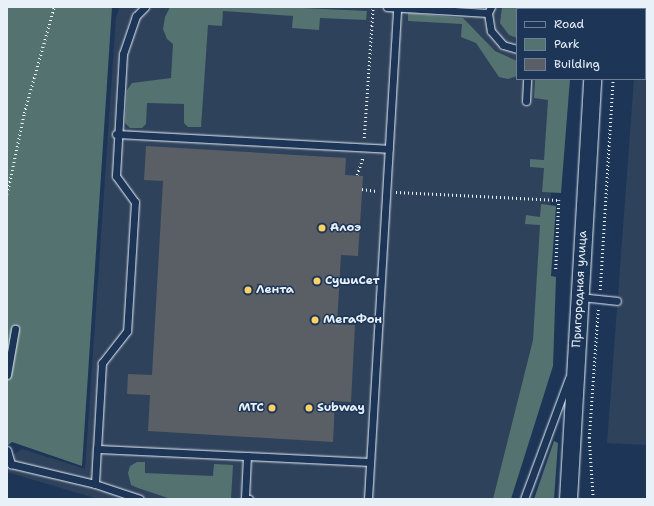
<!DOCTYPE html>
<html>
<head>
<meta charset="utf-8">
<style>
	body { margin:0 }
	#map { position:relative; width:654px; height:506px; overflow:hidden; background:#1d3557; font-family:"Shantell Sans",sans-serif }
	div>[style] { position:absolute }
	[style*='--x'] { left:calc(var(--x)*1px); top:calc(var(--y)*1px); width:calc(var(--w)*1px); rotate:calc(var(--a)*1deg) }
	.built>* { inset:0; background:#2f425b }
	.green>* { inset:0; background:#547270 }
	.building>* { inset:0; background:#5a5f65 }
	.path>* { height:2.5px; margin-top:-1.25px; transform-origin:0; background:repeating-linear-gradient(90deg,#e8f1f8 0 1px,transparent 0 4px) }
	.roads { filter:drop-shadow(0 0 1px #e8f1f8) drop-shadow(0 0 1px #e8f1f8) }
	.service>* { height:7px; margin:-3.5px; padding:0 3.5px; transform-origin:3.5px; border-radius:3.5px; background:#1d3557 }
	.tertiary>* { height:17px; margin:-8.5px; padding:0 8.5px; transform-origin:8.5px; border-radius:8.5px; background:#1d3557 }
	.dots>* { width:11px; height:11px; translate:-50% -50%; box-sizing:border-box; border:2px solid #1d3557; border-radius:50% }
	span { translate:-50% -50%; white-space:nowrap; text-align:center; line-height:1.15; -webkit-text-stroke:3px #1d3557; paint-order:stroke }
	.poi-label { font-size:12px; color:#e8f1f8; font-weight:700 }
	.left { translate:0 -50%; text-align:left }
	.right { translate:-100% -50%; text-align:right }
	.street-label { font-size:12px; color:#e8f1f8 }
	.frame { position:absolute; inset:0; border:8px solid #e8f1f8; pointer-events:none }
	.legend { position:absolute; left:516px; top:8px; width:130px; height:72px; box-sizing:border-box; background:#1d3557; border:1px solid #6e8097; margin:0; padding:5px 7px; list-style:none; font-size:12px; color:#e8f1f8 }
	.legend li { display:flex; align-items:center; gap:8px; height:20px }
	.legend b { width:20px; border:1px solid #6e8097 }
</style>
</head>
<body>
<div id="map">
	<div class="built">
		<i style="clip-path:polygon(120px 7px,561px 7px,517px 9px,517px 79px,557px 79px,541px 382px,510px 499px,98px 499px,7px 472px,7px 459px,22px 449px,85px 469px,116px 17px)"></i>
		<i style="clip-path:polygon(639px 7px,647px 7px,647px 445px,607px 443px,634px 79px,645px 79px,645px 9px)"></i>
	</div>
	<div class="green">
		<i style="clip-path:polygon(7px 7px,112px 7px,82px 466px,12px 442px,7px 446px)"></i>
		<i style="clip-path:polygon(170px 7px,280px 7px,367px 11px,366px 20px,320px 18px,319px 30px,292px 28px,293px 16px,223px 11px,222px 26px,208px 25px,201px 127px,188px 127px,184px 123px,184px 104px,147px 103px,146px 124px,142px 128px,130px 128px,125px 123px,127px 90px,132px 83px,171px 78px,173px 44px,167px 39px,163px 29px,165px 17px)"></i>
		<i style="clip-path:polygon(502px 7px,541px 7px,541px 9px,517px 9px,517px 38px,509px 35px,500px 23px)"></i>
		<i style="clip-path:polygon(408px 13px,463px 18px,495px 51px,517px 61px,517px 76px,508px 79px,499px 77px,476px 43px,461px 37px,462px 24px,408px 21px)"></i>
		<i style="clip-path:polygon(535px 79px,570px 79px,561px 193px,542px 192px,544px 168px,530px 167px,530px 159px,544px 160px,548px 100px,534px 98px)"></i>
		<i style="clip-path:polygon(541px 204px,556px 206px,551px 276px,556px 277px,553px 366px,511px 499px,493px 499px,533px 340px,540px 225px,525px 224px,526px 215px,540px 217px)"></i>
		<i style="clip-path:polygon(554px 441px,558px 443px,554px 499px,534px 499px)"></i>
		<i style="clip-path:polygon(137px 462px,145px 462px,145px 473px,213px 476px,214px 464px,233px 465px,231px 499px,171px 499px,138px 488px,131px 485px,128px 473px,130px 466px)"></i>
	</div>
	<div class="building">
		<i style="clip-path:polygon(146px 146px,346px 158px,345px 175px,363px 176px,358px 256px,341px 255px,337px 324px,355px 325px,351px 402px,335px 401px,333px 442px,148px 431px,150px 395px,127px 394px,128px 374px,152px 375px,163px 181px,144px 180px)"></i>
	</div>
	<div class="path">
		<i style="--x:616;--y:9;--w:2;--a:-63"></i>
		<i style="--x:364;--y:138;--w:131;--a:-86.1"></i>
		<i style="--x:357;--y:175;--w:19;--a:-72"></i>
		<i style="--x:362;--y:189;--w:15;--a:8"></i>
		<i style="--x:396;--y:192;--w:163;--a:2.8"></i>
		<i style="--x:559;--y:200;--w:69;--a:92.5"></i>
		<i style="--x:7;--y:194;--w:83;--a:-78.1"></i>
		<i style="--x:24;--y:113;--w:110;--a:-74.2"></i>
		<i style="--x:600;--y:290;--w:211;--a:-86.5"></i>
		<i style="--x:593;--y:499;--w:61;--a:-93.8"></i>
		<i style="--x:589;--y:438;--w:129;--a:-86"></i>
	</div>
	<div class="roads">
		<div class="service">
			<i style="--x:145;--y:7;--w:13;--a:135"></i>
			<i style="--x:136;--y:16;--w:40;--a:108.9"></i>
			<i style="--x:123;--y:54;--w:122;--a:93.3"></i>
			<i style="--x:116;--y:176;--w:32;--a:54"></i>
			<i style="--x:135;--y:202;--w:129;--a:93.5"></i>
			<i style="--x:127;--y:331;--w:41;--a:128"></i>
			<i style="--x:102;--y:363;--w:86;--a:93.3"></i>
			<i style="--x:97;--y:449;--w:150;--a:2.7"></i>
			<i style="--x:387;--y:7;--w:101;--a:3.4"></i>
			<i style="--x:491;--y:7;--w:7;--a:117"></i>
			<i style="--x:488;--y:13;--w:18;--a:81"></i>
			<i style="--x:491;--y:31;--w:18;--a:49"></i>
			<i style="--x:503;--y:45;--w:15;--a:16"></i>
			<i style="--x:551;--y:7;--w:2;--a:90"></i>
			<i style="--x:526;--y:101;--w:22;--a:-87"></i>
			<i style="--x:116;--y:134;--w:273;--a:3.1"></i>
			<i style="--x:580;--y:297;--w:37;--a:6"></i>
			<i style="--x:7;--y:375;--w:47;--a:-80.1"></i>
			<i style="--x:7;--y:450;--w:15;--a:74"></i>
			<i style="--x:11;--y:464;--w:86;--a:13.4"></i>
			<i style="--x:95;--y:484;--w:47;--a:18.4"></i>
			<i style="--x:95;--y:484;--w:35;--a:-87"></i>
			<i style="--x:249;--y:499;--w:4;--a:-166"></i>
			<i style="--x:245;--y:498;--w:42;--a:-87.3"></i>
			<i style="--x:247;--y:456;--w:123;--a:2.8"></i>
			<i style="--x:368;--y:499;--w:492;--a:-86.6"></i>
			<i style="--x:524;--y:499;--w:129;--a:-69.6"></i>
		</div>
		<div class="tertiary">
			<i style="--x:596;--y:9;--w:2;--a:-90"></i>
			<i style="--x:568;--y:499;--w:421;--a:-86.7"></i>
		</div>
	</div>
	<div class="dots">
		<i style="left:322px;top:228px;background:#ffd166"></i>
		<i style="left:317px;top:281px;background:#ffd166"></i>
		<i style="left:248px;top:290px;background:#ffd166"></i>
		<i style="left:315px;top:320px;background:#ffd166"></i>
		<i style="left:272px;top:408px;background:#ffd166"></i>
		<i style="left:309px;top:408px;background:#ffd166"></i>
	</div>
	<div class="poi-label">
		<span class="left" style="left:330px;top:228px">Алоэ</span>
		<span class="left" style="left:325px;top:281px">СушиСет</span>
		<span class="left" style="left:256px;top:290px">Лента</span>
		<span class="left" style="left:323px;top:320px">МегаФон</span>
		<span class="right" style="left:264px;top:408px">МТС</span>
		<span class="left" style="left:317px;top:408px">Subway</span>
	</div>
	<div class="street-label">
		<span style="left:580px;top:289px;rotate:-87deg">Пригородная улица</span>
	</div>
	<div class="frame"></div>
	<ul class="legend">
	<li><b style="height:5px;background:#1d3557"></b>Road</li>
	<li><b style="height:11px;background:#547270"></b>Park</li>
	<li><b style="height:11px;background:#5a5f65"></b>Building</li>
	</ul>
</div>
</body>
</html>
